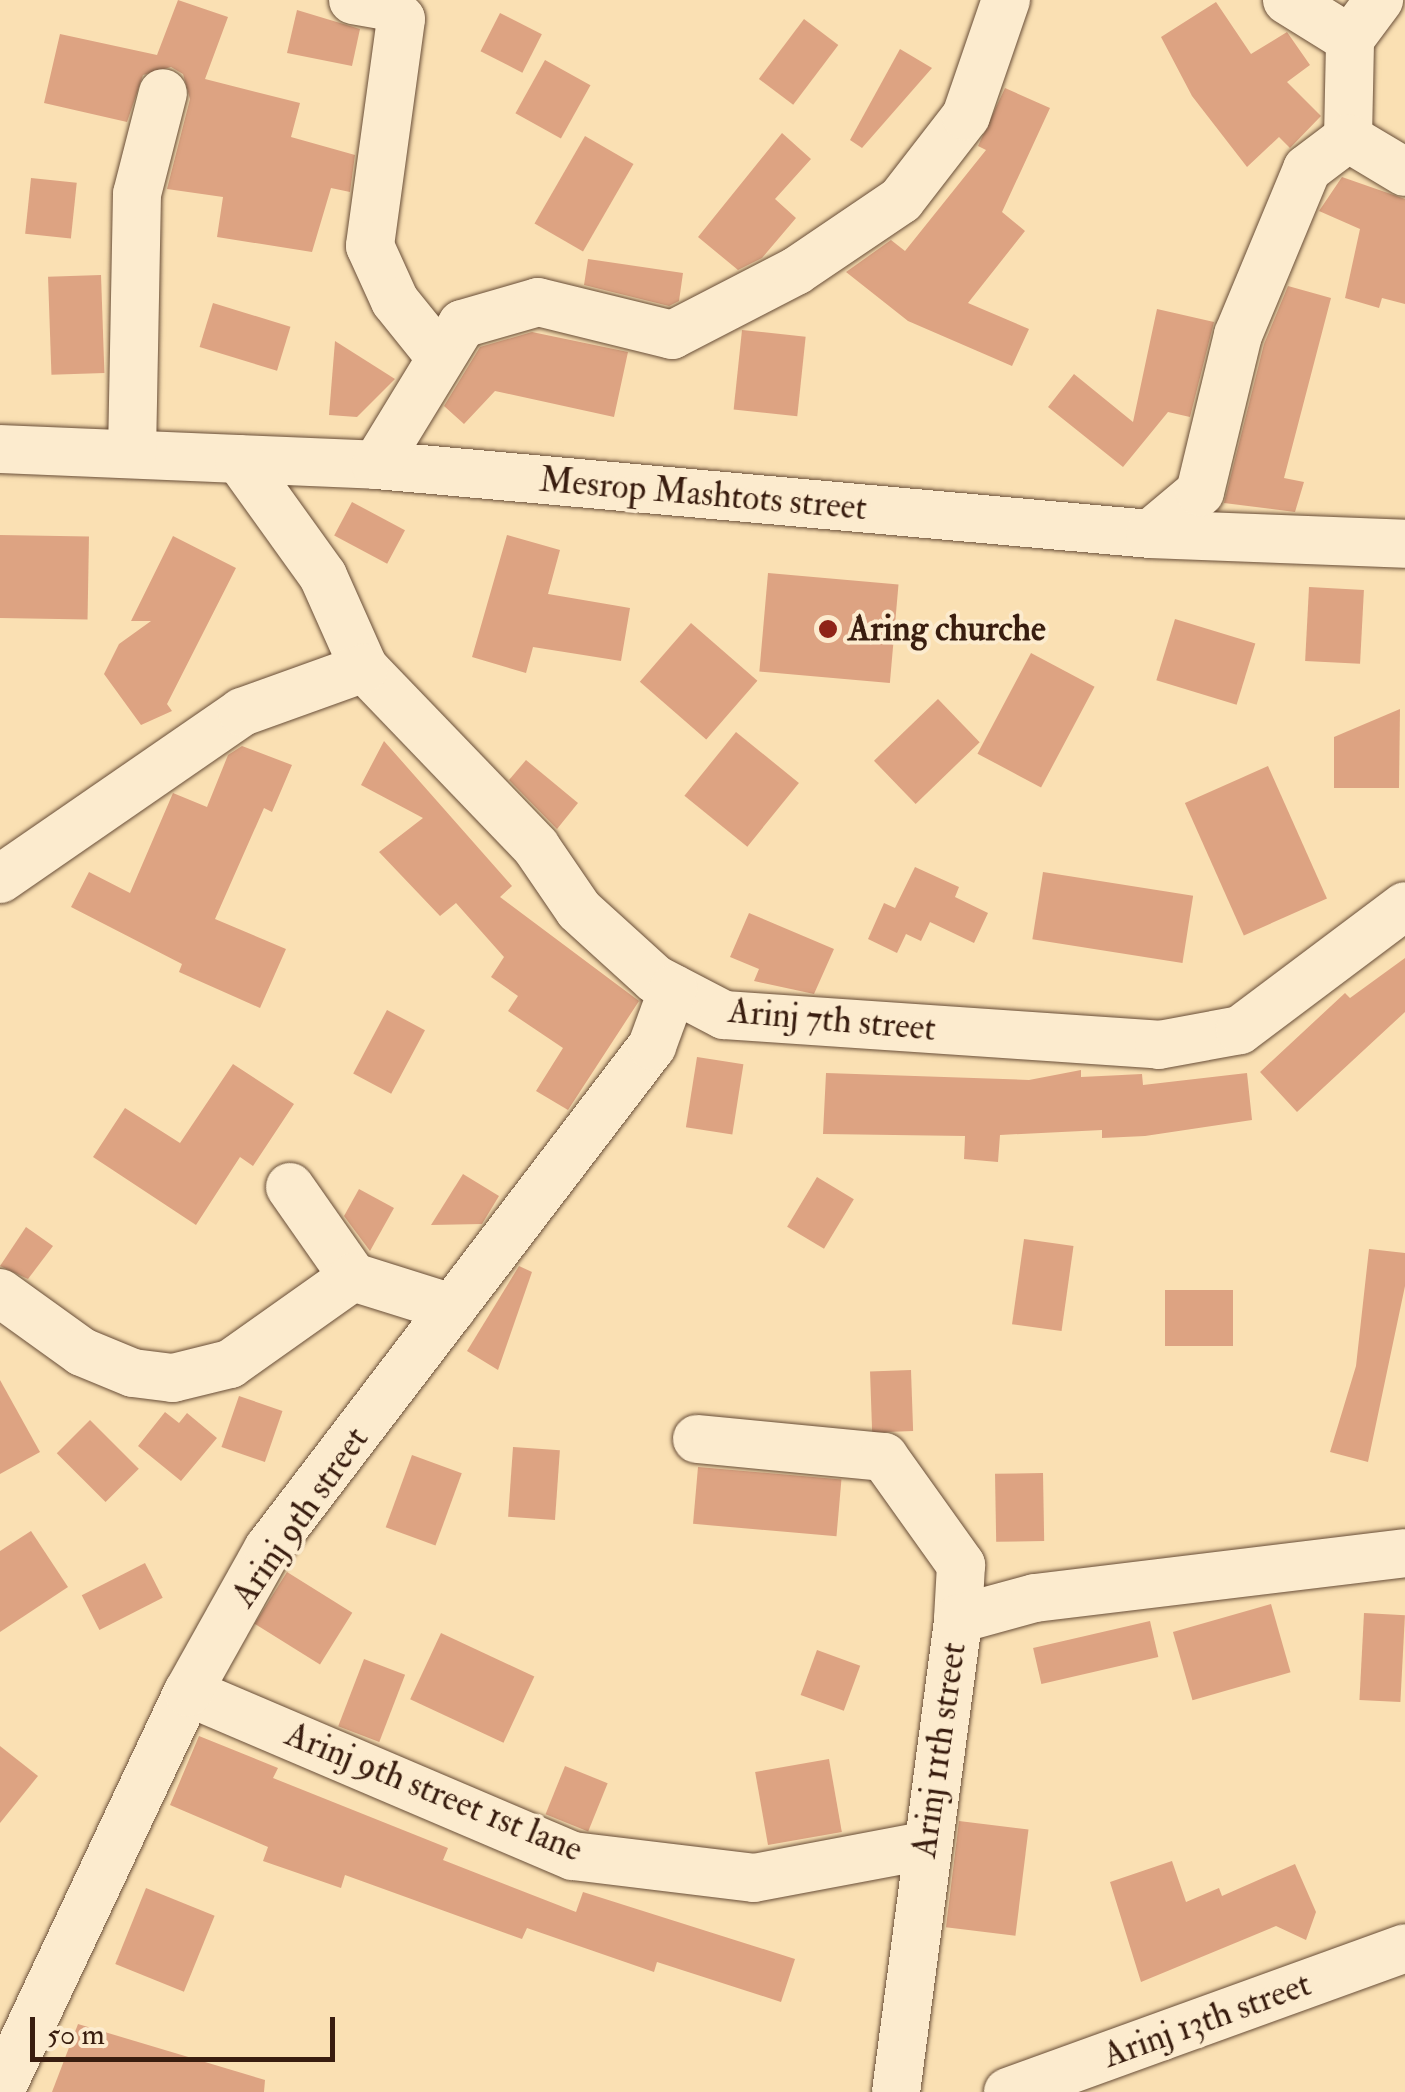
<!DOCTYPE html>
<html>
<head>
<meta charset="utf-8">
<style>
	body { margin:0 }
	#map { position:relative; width:1405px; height:2092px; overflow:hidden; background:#fae0b3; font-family:"IM FELL Double Pica",serif }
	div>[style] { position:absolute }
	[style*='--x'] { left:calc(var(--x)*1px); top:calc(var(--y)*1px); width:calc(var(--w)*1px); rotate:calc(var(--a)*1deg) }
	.building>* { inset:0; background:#dda382; transform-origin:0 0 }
	.roads { filter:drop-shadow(0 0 2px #694e38) drop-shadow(0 0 2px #694e38) }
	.minor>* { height:48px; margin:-24px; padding:0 24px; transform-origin:24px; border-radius:24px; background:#fcebce }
	.dots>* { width:28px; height:28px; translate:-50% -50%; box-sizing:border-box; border:5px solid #fcebce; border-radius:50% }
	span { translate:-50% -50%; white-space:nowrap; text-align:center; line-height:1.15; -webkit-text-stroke:8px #fcebce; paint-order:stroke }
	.street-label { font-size:35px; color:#391d0f }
	.poi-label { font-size:35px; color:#391d0f; font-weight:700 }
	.left { translate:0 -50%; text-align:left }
	.scale { position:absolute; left:30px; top:2017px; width:305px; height:45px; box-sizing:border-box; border:5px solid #391d0f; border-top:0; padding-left:12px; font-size:30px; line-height:35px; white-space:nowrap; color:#391d0f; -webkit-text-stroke:8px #fcebce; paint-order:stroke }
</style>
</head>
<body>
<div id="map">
	<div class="building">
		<i style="clip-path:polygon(178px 0,228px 17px,205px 79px,300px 103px,291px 137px,355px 155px,350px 192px,331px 188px,312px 252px,217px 237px,223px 197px,167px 189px,190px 99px,183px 74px,171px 67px,143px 75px,127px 122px,44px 103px,60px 34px,157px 55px)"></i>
		<i style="clip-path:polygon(1216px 2px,1251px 54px,1287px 32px,1310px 65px,1287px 82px,1321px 116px,1290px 148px,1279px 137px,1247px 167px,1192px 96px,1161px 37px)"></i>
		<i style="clip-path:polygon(297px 10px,360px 29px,352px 66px,287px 53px)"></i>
		<i style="left:500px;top:13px;width:47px;height:43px;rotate:27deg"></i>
		<i style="left:804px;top:19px;width:43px;height:75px;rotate:37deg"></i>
		<i style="clip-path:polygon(900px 49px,932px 68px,862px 148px,850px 140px)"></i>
		<i style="left:545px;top:60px;width:52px;height:61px;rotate:29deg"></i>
		<i style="clip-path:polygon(1005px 88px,1050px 108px,1002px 212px,1025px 231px,968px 303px,1029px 329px,1012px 366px,908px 321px,846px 272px,891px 240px,905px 251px,986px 150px,978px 146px)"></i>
		<i style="clip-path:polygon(782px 133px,811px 159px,775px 199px,796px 218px,762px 258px,738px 270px,698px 237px)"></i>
		<i style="left:585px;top:136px;width:56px;height:101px;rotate:30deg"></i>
		<i style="clip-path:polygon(1342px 177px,1405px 199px,1405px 304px,1382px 298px,1379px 308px,1345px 298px,1360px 229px,1319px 211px)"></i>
		<i style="left:31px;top:178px;width:46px;height:56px;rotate:6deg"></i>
		<i style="clip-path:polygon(588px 259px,683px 273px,679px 301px,669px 306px,584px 285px)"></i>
		<i style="left:101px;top:275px;width:98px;height:53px;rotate:88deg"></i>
		<i style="clip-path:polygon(1288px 286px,1331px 298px,1284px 478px,1304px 482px,1295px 512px,1224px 503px,1264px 344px)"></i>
		<i style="left:213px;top:303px;width:81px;height:46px;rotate:17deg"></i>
		<i style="clip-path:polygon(1157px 309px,1214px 322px,1190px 417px,1168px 412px,1123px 467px,1048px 407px,1074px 374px,1133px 422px)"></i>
		<i style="left:742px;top:330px;width:64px;height:80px;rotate:6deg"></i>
		<i style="clip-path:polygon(532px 332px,628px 352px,614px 417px,495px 391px,464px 424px,444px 406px,480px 347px)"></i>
		<i style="clip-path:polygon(335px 341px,395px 379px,357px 417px,329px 415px)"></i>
		<i style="left:352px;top:502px;width:60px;height:38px;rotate:28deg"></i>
		<i style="left:0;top:535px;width:89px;height:83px;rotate:1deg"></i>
		<i style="clip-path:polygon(507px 535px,560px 550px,548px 594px,630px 608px,621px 661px,533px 647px,526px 673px,472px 657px)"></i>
		<i style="clip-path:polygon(173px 536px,236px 568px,167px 704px,172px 711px,141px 725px,104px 674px,119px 644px,151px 621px,131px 621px)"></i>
		<i style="left:768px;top:573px;width:131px;height:99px;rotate:5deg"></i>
		<i style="left:1309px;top:587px;width:55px;height:74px;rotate:3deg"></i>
		<i style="left:1175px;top:619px;width:84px;height:64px;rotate:17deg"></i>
		<i style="left:691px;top:623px;width:88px;height:78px;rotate:41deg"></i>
		<i style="left:1031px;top:653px;width:72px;height:114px;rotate:28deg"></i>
		<i style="left:938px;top:699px;width:60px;height:89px;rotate:46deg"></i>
		<i style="clip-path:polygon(1400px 709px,1399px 788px,1334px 788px,1334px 737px)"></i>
		<i style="left:736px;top:732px;width:81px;height:82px;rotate:39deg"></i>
		<i style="clip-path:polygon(384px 741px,512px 886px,500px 897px,639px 1001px,568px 1110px,536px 1091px,563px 1048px,508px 1011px,518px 996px,491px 977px,504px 957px,456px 903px,440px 916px,379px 852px,423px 818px,361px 785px)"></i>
		<i style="clip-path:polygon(242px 746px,292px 765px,272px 812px,264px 808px,215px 919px,286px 949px,260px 1008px,179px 972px,182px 964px,71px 907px,89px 872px,130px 893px,173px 793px,207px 807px,228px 755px)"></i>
		<i style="clip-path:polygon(526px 760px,578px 803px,557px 829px,509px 780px)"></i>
		<i style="left:1268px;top:766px;width:145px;height:91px;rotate:66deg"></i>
		<i style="clip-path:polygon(915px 867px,959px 887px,955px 897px,988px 913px,974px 943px,930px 922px,921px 941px,906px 934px,897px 953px,868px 939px,884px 903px,895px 908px)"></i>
		<i style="left:1043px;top:872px;width:152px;height:68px;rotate:9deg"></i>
		<i style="clip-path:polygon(749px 913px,834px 949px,814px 994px,754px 981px,759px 969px,730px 957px)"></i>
		<i style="clip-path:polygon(1405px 958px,1405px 1012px,1297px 1112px,1260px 1072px,1345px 993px,1350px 998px)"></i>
		<i style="left:387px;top:1010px;width:43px;height:72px;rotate:28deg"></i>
		<i style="left:697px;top:1057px;width:47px;height:71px;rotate:9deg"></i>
		<i style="clip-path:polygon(233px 1064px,294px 1104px,253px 1166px,240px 1157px,196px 1225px,93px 1157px,125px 1108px,180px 1143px)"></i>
		<i style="clip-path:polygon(1081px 1070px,1081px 1077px,1142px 1074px,1143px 1085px,1247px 1073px,1252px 1120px,1145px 1136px,1102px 1138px,1102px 1130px,1000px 1135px,998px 1162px,964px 1159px,965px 1136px,823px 1134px,826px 1073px,1029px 1080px)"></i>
		<i style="clip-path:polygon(463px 1174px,499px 1196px,482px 1224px,431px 1225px)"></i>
		<i style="left:817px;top:1177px;width:43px;height:58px;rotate:31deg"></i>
		<i style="clip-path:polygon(359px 1189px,394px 1208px,370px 1251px,344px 1216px)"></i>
		<i style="clip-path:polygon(26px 1227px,53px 1246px,28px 1279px,0 1266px)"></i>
		<i style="left:1024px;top:1239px;width:50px;height:86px;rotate:8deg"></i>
		<i style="clip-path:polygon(1369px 1249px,1405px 1253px,1405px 1286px,1368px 1462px,1330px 1452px,1356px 1366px)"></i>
		<i style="clip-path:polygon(519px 1266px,532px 1272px,498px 1370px,467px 1351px)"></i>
		<i style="left:1233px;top:1290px;width:56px;height:68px;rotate:90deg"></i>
		<i style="left:911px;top:1370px;width:61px;height:41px;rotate:88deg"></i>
		<i style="clip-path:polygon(0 1380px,40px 1452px,0 1474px)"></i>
		<i style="left:239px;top:1396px;width:46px;height:54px;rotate:19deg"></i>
		<i style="clip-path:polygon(165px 1412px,179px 1423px,187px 1413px,217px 1438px,181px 1481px,138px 1446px)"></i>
		<i style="left:90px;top:1420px;width:69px;height:47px;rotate:45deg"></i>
		<i style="left:513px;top:1447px;width:47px;height:70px;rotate:4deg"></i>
		<i style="left:412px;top:1455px;width:53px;height:77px;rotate:20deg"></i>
		<i style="left:698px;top:1467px;width:144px;height:57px;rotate:5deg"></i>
		<i style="left:1043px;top:1473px;width:68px;height:48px;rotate:89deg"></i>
		<i style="clip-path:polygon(31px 1531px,68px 1587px,0 1632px,0 1551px)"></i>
		<i style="left:145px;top:1563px;width:39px;height:71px;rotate:63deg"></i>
		<i style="left:287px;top:1572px;width:77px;height:61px;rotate:32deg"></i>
		<i style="left:1271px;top:1604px;width:71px;height:102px;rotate:74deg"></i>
		<i style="left:1364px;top:1613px;width:41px;height:87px;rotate:3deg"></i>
		<i style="left:1150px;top:1621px;width:37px;height:120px;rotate:77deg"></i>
		<i style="left:441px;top:1633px;width:103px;height:73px;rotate:25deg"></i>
		<i style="left:817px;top:1650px;width:46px;height:48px;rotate:20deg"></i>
		<i style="left:364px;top:1659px;width:44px;height:72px;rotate:21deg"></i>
		<i style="clip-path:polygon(199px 1736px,278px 1768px,273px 1778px,448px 1848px,443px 1860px,576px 1912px,583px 1892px,795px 1959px,781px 2002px,657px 1962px,654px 1972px,527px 1928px,522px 1939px,345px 1875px,341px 1888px,263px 1861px,268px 1847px,170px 1805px)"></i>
		<i style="clip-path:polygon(0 1746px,38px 1776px,0 1823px)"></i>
		<i style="left:829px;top:1759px;width:74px;height:75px;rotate:80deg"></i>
		<i style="left:565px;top:1766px;width:46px;height:52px;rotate:22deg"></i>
		<i style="left:959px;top:1821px;width:70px;height:107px;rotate:7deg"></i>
		<i style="clip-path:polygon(1172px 1861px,1186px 1902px,1219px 1888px,1222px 1896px,1295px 1864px,1316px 1912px,1306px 1940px,1276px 1926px,1141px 1982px,1110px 1882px)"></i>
		<i style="left:146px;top:1888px;width:74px;height:82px;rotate:22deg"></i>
		<i style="clip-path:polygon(78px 2024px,265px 2080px,264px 2092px,52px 2092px)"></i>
	</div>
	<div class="roads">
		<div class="minor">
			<i style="--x:353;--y:0;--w:35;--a:10"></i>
			<i style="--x:387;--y:6;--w:19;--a:43"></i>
			<i style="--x:401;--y:19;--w:229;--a:97.8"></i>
			<i style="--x:370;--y:246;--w:60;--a:65.6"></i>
			<i style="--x:395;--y:301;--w:73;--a:51.1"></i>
			<i style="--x:1287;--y:0;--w:74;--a:31.8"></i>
			<i style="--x:1350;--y:39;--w:49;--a:-53.4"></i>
			<i style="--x:1348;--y:138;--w:99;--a:-88.8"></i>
			<i style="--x:0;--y:449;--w:376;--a:2.4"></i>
			<i style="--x:376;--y:465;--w:777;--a:5.09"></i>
			<i style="--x:1150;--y:534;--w:255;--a:2.2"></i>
			<i style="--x:132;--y:454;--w:260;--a:-88.9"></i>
			<i style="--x:137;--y:194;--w:104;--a:-75.6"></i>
			<i style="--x:239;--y:459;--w:144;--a:54.3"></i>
			<i style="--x:323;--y:576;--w:101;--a:66"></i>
			<i style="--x:364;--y:668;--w:248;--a:46.1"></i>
			<i style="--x:536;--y:847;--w:76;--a:55.7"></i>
			<i style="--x:579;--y:910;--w:103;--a:42.2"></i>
			<i style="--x:655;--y:979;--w:78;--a:27.6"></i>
			<i style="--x:724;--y:1015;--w:436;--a:3.9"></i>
			<i style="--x:1159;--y:1045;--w:82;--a:-10.5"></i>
			<i style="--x:1240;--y:1030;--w:206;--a:-36.9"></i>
			<i style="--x:376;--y:465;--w:165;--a:-58.6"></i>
			<i style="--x:462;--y:324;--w:79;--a:-16.1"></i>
			<i style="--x:538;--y:302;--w:138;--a:13.8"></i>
			<i style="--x:672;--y:335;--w:140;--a:-27.3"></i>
			<i style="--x:796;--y:271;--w:127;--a:-34.1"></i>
			<i style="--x:901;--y:200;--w:106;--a:-52.3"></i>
			<i style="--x:966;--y:116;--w:123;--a:-71"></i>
			<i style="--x:1150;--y:534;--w:65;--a:-40"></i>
			<i style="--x:1200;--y:492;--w:162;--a:-76.4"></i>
			<i style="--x:1238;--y:335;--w:180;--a:-67.4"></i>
			<i style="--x:1307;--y:169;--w:51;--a:-37.1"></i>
			<i style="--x:1348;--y:138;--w:66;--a:30.8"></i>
			<i style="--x:0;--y:879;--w:294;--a:-34.6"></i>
			<i style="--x:242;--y:712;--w:130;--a:-19.8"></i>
			<i style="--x:290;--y:1187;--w:110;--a:55"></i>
			<i style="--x:0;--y:1293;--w:101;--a:35.7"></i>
			<i style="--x:82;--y:1352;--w:55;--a:22.4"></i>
			<i style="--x:133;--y:1373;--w:40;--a:7.1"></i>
			<i style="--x:173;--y:1378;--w:59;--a:-13.8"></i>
			<i style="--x:230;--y:1364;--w:151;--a:-35.3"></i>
			<i style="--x:353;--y:1277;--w:104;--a:17.4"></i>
			<i style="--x:697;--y:1439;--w:188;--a:5.5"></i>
			<i style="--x:884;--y:1457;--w:133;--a:54.5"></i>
			<i style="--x:961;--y:1565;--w:54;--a:93.2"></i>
			<i style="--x:188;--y:1692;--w:418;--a:23.1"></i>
			<i style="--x:573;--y:1856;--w:182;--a:6.9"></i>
			<i style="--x:754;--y:1878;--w:172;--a:-10.7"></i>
			<i style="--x:0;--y:2091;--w:441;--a:-64.8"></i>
			<i style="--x:188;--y:1692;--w:164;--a:-60.8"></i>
			<i style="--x:268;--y:1549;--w:633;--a:-52.64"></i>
			<i style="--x:652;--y:1046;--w:61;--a:-69.8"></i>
			<i style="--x:896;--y:2092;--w:477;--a:-82.5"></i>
			<i style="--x:958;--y:1619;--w:80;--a:-15.3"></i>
			<i style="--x:1035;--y:1598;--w:373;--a:-6.9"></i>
			<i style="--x:1008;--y:2092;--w:422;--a:-19.9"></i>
		</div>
	</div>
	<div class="dots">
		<i style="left:828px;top:629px;background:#8f2418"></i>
	</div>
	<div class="street-label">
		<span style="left:703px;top:494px;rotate:5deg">Mesrop Mashtots street</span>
		<span style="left:832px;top:1020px;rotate:5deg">Arinj 7th street</span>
		<span style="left:300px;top:1517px;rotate:-55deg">Arinj 9th street</span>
		<span style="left:939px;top:1750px;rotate:-82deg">Arinj 11th street</span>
		<span style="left:434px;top:1792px;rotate:22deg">Arinj 9th street 1st lane</span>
		<span style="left:1207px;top:2020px;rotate:-20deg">Arinj 13th street</span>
	</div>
	<div class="poi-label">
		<span class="left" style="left:848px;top:629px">Aring churche</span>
	</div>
	<div class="scale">50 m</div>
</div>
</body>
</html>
